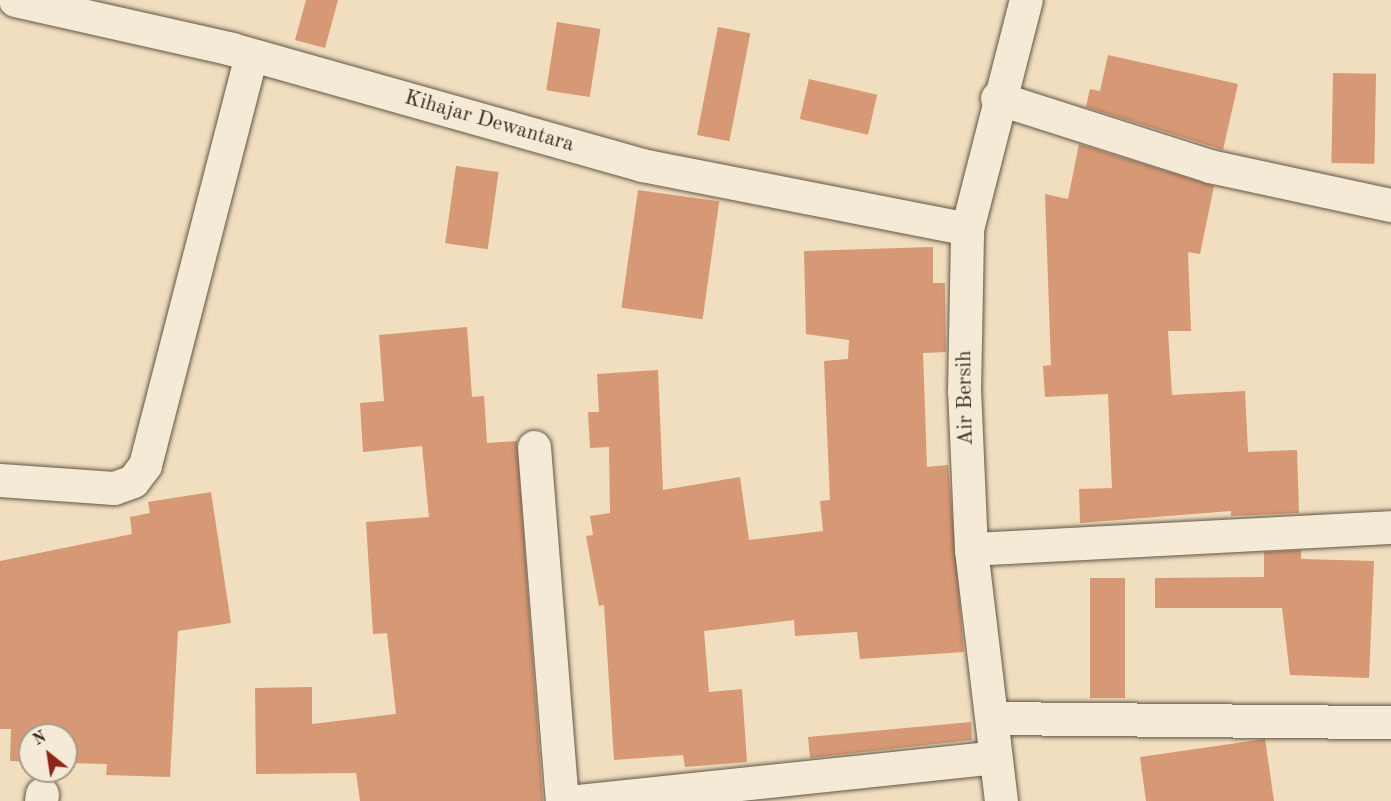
<!DOCTYPE html>
<html>
<head>
<meta charset="utf-8">
<style>
	body { margin:0 }
	#map { position:relative; width:1391px; height:801px; overflow:hidden; background:#f0debf; font-family:"Old Standard TT",serif }
	div>[style] { position:absolute }
	[style*='--x'] { left:calc(var(--x)*1px); top:calc(var(--y)*1px); width:calc(var(--w)*1px); rotate:calc(var(--a)*1deg) }
	.building>* { inset:0; background:#d69875; transform-origin:0 0 }
	.roads { filter:drop-shadow(0 0 2px #625646) drop-shadow(0 0 2px #625646) }
	.street>* { height:33px; margin:-16.5px; padding:0 16.5px; transform-origin:16.5px; border-radius:16.5px; background:#f5ead5 }
	.secondary>* { height:33px; margin:-16.5px; padding:0 16.5px; transform-origin:16.5px; border-radius:16.5px; background:#f5ead5 }
	span { translate:-50% -50%; white-space:nowrap; text-align:center; line-height:1.15; -webkit-text-stroke:6px #f5ead5; paint-order:stroke }
	.street-label { font-size:21px; color:#33281e }
	.north { position:absolute; left:18px; top:723px; width:60px; height:60px; box-sizing:border-box; background:#f5ead5; border:2px solid #a79c8c; border-radius:50%; rotate:330deg; font-size:16px; font-weight:700; line-height:24px; text-align:center; color:#33281e }
	.north::after { content:''; display:block; margin:auto; width:21px; height:27px; background:#8f2418; clip-path:polygon(50% 0,100% 100%,50% 72%,0 100%) }
</style>
</head>
<body>
<div id="map">
	<div class="building">
		<i style="clip-path:polygon(306px 0,338px 0,325px 48px,295px 40px)"></i>
		<i style="left:557px;top:22px;width:44px;height:69px;rotate:9deg"></i>
		<i style="left:718px;top:27px;width:33px;height:110px;rotate:11deg"></i>
		<i style="clip-path:polygon(1108px 55px,1238px 84px,1223px 150px,1086px 107px,1090px 89px,1100px 91px)"></i>
		<i style="left:1333px;top:73px;width:43px;height:90px;rotate:1deg"></i>
		<i style="left:809px;top:79px;width:70px;height:41px;rotate:13deg"></i>
		<i style="clip-path:polygon(1079px 144px,1214px 186px,1200px 254px,1188px 252px,1191px 331px,1168px 331px,1172px 395px,1245px 391px,1248px 452px,1297px 450px,1299px 513px,1231px 516px,1231px 511px,1080px 523px,1079px 489px,1112px 488px,1108px 394px,1045px 397px,1043px 366px,1051px 365px,1045px 194px,1068px 199px)"></i>
		<i style="left:456px;top:166px;width:43px;height:78px;rotate:8deg"></i>
		<i style="left:638px;top:190px;width:82px;height:119px;rotate:8deg"></i>
		<i style="clip-path:polygon(933px 247px,933px 283px,945px 283px,946px 352px,923px 353px,927px 467px,948px 465px,964px 652px,860px 659px,857px 632px,795px 636px,794px 620px,704px 631px,709px 692px,742px 689px,747px 762px,685px 767px,683px 755px,614px 760px,604px 605px,599px 606px,586px 536px,593px 535px,590px 516px,610px 513px,609px 447px,590px 448px,588px 412px,599px 412px,597px 374px,658px 370px,663px 490px,740px 477px,749px 540px,823px 531px,820px 501px,830px 500px,824px 361px,848px 359px,849px 340px,806px 334px,804px 251px)"></i>
		<i style="clip-path:polygon(467px 327px,472px 397px,484px 396px,487px 443px,517px 441px,543px 801px,360px 801px,356px 773px,256px 774px,255px 688px,312px 687px,312px 724px,396px 714px,387px 633px,373px 634px,366px 522px,429px 517px,422px 446px,363px 452px,360px 403px,384px 401px,379px 335px)"></i>
		<i style="clip-path:polygon(211px 492px,231px 623px,178px 631px,170px 777px,106px 775px,107px 764px,66px 763px,66px 735px,30px 735px,30px 762px,10px 761px,11px 729px,0 729px,0 561px,132px 534px,130px 517px,150px 513px,148px 502px)"></i>
		<i style="clip-path:polygon(1301px 550px,1301px 559px,1374px 561px,1369px 678px,1290px 675px,1282px 608px,1155px 608px,1155px 578px,1264px 577px,1264px 552px)"></i>
		<i style="left:1090px;top:578px;width:35px;height:120px"></i>
		<i style="clip-path:polygon(971px 722px,972px 740px,810px 758px,808px 737px)"></i>
		<i style="clip-path:polygon(1265px 739px,1274px 801px,1146px 801px,1140px 757px)"></i>
	</div>
	<div class="roads">
		<div class="street">
			<i style="--x:15;--y:0;--w:222;--a:12.7"></i>
			<i style="--x:232;--y:49;--w:426;--a:15.8"></i>
			<i style="--x:642;--y:165;--w:331;--a:11.1"></i>
			<i style="--x:997;--y:98;--w:224;--a:17.7"></i>
			<i style="--x:1210;--y:166;--w:185;--a:12.2"></i>
			<i style="--x:534;--y:447;--w:355;--a:85.5"></i>
			<i style="--x:0;--y:480;--w:114;--a:4"></i>
			<i style="--x:114;--y:488;--w:20;--a:-20"></i>
			<i style="--x:133;--y:481;--w:20;--a:-53"></i>
			<i style="--x:145;--y:465;--w:423;--a:-75.5"></i>
			<i style="--x:971;--y:549;--w:421;--a:-3"></i>
			<i style="--x:993;--y:718;--w:398;--a:0.6"></i>
			<i style="--x:41;--y:801;--w:7;--a:-82"></i>
			<i style="--x:578;--y:801;--w:418;--a:-6"></i>
		</div>
		<div class="secondary">
			<i style="--x:1001;--y:801;--w:254;--a:-96.8"></i>
			<i style="--x:971;--y:549;--w:158;--a:-92.5"></i>
			<i style="--x:964;--y:391;--w:162;--a:-88.9"></i>
			<i style="--x:967;--y:229;--w:236;--a:-75.6"></i>
		</div>
	</div>
	<div class="street-label">
		<span style="left:489px;top:122px;rotate:16deg">Kihajar Dewantara</span>
		<span style="left:966px;top:398px;rotate:-91deg">Air Bersih</span>
	</div>
	<div class="north">N</div>
</div>
</body>
</html>
